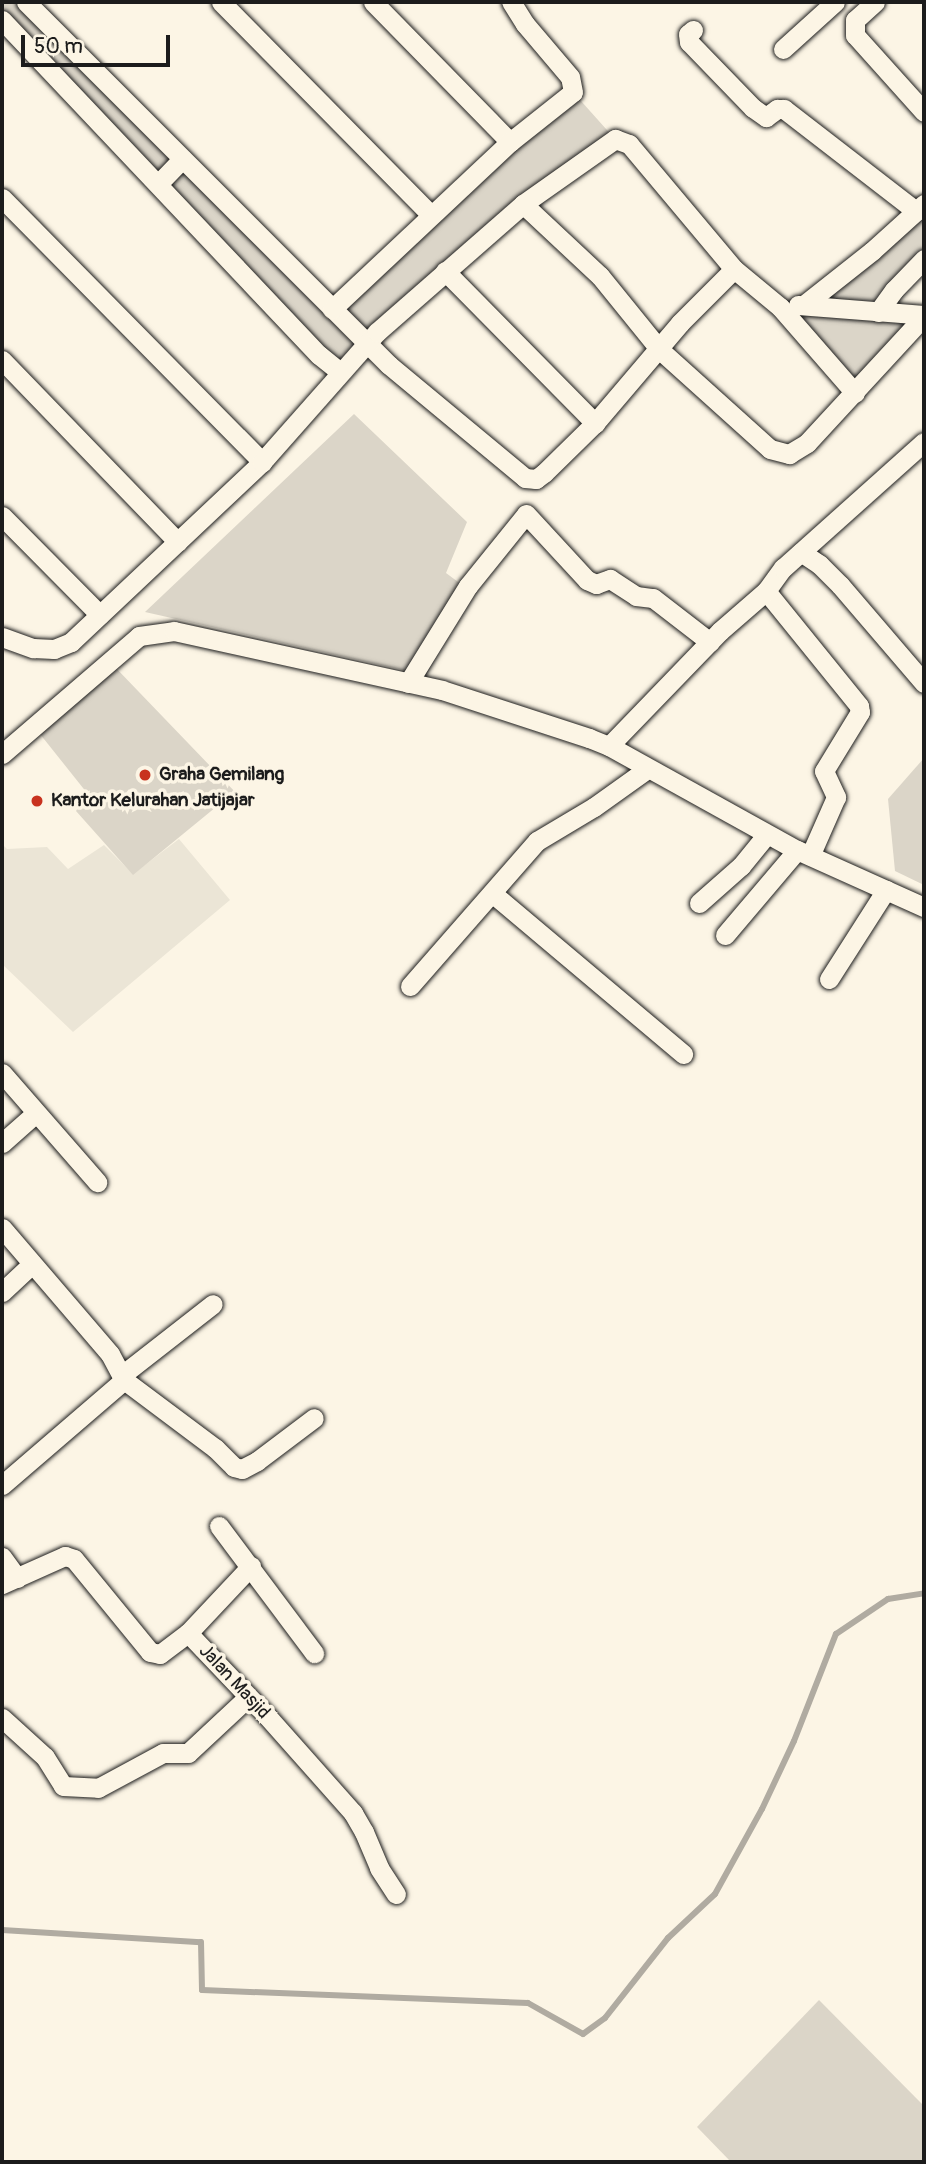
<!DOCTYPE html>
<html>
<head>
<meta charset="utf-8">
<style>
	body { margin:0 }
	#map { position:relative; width:926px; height:2164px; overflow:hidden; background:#fcf5e5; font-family:Pangolin,sans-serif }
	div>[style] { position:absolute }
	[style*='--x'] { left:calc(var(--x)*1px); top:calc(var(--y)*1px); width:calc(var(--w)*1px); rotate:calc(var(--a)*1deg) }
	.built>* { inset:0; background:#ebe5d6 }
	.green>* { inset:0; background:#dbd5c8 }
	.stream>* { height:6px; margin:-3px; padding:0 3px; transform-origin:3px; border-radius:3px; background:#b0aba1 }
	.roads { filter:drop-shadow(0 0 2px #1c1c1c) drop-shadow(0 0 2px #1c1c1c) }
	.minor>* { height:19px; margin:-9.5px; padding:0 9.5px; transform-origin:9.5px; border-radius:9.5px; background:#fcf5e5 }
	.dots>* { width:19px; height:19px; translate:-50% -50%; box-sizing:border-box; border:4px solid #fcf5e5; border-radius:50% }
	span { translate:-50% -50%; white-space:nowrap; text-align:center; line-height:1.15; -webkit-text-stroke:7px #fcf5e5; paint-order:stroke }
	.poi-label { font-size:19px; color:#1c1c1c; font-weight:700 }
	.left { translate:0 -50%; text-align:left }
	.street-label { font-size:19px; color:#1c1c1c }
	.frame { position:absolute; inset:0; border:4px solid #1c1c1c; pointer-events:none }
	.scale { position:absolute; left:21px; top:35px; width:149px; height:32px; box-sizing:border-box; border:4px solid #1c1c1c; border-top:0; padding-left:9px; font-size:21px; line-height:24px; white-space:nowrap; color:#1c1c1c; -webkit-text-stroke:5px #fcf5e5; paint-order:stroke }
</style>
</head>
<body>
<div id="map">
	<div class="built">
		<i style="clip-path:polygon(179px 839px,230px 900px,73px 1032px,2px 964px,2px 844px,7px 849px,47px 847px,68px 869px,104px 845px,133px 874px)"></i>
	</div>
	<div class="green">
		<i style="clip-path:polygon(2px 2px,26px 2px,332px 309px,573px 92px,615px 139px,604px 145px,340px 372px,2px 20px)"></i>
		<i style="clip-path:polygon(924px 204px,924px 259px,878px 312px,924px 316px,855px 393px,780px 307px,805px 304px)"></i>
		<i style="clip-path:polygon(354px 414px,467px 522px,446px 573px,473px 593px,426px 675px,145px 612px)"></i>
		<i style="clip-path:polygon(114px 666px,239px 796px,216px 807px,133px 875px,76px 811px,87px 793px,36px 729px)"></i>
		<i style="clip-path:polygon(924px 758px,924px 885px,895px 871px,888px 799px)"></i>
		<i style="clip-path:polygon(819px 2000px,924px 2106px,924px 2159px,921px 2162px,731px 2162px,697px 2127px)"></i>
	</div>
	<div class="stream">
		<i style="--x:2;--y:1930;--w:199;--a:3.5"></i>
		<i style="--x:201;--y:1942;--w:48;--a:88.8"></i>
		<i style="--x:202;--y:1990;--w:326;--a:2.3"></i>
		<i style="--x:528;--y:2003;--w:63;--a:29.4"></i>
		<i style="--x:583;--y:2034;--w:27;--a:-36"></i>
		<i style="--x:605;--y:2018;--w:102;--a:-51.8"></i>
		<i style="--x:668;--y:1938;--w:64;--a:-43.1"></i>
		<i style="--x:715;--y:1894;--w:97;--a:-61.1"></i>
		<i style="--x:762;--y:1809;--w:75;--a:-64.8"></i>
		<i style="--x:794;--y:1741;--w:115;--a:-68.6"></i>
		<i style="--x:836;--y:1634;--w:63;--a:-33.9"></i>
		<i style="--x:888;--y:1599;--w:36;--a:-9"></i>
	</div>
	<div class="roads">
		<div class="minor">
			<i style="--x:26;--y:2;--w:513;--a:45"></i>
			<i style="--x:389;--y:365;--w:177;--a:39.7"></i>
			<i style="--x:525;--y:478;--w:11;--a:5"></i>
			<i style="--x:536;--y:479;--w:10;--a:-37"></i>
			<i style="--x:544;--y:473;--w:71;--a:-44.4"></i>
			<i style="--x:595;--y:423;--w:131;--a:-49.6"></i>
			<i style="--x:680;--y:323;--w:76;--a:-45"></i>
			<i style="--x:221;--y:2;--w:299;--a:45.4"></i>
			<i style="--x:373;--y:2;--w:196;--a:45.6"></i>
			<i style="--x:875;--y:2;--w:27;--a:138"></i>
			<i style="--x:855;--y:20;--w:15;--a:90"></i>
			<i style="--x:855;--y:35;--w:103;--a:48.1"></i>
			<i style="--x:2;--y:20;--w:461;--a:46.6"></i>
			<i style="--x:319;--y:355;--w:27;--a:39"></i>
			<i style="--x:693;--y:30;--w:6;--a:141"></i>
			<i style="--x:688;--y:34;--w:8;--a:83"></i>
			<i style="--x:689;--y:42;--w:92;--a:45.9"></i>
			<i style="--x:753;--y:108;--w:16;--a:35"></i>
			<i style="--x:766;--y:117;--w:14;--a:-36"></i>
			<i style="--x:777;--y:109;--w:7;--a:0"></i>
			<i style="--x:784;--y:109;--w:167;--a:37.7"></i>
			<i style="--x:783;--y:49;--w:70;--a:-42.1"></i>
			<i style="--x:158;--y:184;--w:35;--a:-46"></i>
			<i style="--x:2;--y:198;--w:371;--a:45.4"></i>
			<i style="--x:523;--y:204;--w:105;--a:43.1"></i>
			<i style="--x:600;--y:276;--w:95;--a:51"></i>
			<i style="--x:660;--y:350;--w:148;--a:42"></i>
			<i style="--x:770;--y:449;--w:20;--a:15"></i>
			<i style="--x:789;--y:454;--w:21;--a:-31"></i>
			<i style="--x:807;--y:443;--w:173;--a:-47.3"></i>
			<i style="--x:445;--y:271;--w:214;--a:45.4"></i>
			<i style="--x:805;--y:304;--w:85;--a:-38.3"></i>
			<i style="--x:872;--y:251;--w:70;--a:-42.1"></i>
			<i style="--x:798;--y:305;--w:126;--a:4.5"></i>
			<i style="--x:332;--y:309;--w:244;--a:-43.2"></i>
			<i style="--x:510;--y:142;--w:80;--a:-38.4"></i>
			<i style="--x:573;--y:92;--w:15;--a:-101"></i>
			<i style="--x:570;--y:77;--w:70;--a:-130.3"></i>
			<i style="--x:525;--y:24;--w:26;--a:-122"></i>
			<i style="--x:878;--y:312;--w:27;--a:-54"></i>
			<i style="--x:894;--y:290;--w:43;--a:-45.9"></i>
			<i style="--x:2;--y:360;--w:253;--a:46"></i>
			<i style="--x:2;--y:516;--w:139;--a:45.3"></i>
			<i style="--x:801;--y:552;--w:22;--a:34"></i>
			<i style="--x:819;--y:564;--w:30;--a:45"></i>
			<i style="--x:840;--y:585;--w:129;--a:49.4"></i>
			<i style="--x:766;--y:591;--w:148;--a:51"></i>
			<i style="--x:859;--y:706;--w:6;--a:81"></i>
			<i style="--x:860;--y:712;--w:69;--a:121.4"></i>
			<i style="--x:824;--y:771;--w:29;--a:65"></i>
			<i style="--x:836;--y:797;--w:64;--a:113.8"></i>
			<i style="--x:2;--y:637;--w:33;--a:20"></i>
			<i style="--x:33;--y:648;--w:21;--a:3"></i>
			<i style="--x:54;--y:649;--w:18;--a:-22"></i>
			<i style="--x:71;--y:642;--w:262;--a:-43.3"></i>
			<i style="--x:262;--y:462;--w:174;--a:-48.5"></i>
			<i style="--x:377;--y:332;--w:194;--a:-41.2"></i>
			<i style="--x:523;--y:204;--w:113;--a:-35.2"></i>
			<i style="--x:615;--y:139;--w:15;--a:20"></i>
			<i style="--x:629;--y:144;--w:163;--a:50"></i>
			<i style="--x:734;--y:269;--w:60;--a:39.6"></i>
			<i style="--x:780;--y:307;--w:114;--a:48.9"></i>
			<i style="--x:408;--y:683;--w:114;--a:-58.3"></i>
			<i style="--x:468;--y:586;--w:92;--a:-51.1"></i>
			<i style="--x:526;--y:514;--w:90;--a:47.3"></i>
			<i style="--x:587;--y:580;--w:10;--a:24"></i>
			<i style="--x:596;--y:584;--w:15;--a:-20"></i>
			<i style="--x:610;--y:579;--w:31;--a:33"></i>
			<i style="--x:636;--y:596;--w:17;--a:7"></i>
			<i style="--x:653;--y:598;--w:72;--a:37.7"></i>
			<i style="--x:609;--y:746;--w:160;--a:-46"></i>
			<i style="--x:720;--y:631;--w:61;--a:-41"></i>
			<i style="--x:766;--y:591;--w:29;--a:-54"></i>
			<i style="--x:783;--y:568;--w:189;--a:-41.8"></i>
			<i style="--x:2;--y:754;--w:181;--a:-40.7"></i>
			<i style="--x:139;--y:636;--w:35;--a:-8"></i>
			<i style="--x:174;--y:631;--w:274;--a:12.4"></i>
			<i style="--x:442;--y:690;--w:155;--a:18.1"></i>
			<i style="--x:589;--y:738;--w:22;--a:22"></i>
			<i style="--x:609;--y:746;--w:215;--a:29"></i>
			<i style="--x:797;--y:850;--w:139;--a:24.2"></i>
			<i style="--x:492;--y:893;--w:250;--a:40.1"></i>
			<i style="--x:699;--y:903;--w:56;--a:-41.4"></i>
			<i style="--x:741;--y:866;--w:41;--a:-50.9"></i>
			<i style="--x:725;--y:935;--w:111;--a:-49.7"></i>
			<i style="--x:829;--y:979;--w:106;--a:-57.4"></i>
			<i style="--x:410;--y:986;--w:193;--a:-48.8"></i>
			<i style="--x:537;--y:841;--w:66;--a:-30.8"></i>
			<i style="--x:594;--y:807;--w:65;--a:-35.6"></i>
			<i style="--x:2;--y:1073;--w:145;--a:48.9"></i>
			<i style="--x:2;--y:1143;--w:45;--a:-41.4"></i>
			<i style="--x:2;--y:1228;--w:166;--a:49.4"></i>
			<i style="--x:110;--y:1354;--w:30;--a:62"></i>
			<i style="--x:124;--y:1380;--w:114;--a:36.8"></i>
			<i style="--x:215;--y:1448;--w:27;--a:45"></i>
			<i style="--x:234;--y:1467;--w:8;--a:14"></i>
			<i style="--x:242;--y:1469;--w:17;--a:-28"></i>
			<i style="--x:257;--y:1461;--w:71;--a:-37"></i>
			<i style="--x:2;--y:1292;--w:41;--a:-43"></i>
			<i style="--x:122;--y:1375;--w:115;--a:-38"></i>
			<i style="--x:2;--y:1485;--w:161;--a:-40.7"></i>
			<i style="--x:219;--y:1526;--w:159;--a:53.2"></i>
			<i style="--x:2;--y:1557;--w:26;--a:54"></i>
			<i style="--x:2;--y:1584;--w:69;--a:-24"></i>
			<i style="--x:65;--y:1556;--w:9;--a:18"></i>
			<i style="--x:74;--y:1559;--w:120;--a:50.7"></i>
			<i style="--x:150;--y:1652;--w:10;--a:11"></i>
			<i style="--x:160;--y:1654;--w:35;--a:-37"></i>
			<i style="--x:188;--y:1633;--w:115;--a:46.4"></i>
			<i style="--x:267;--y:1716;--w:130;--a:48.4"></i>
			<i style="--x:353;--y:1813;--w:22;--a:60"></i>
			<i style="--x:364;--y:1832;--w:39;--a:67"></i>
			<i style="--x:379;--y:1868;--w:31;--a:57"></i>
			<i style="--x:188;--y:1633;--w:92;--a:-46.8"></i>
			<i style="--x:2;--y:1718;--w:58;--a:42.2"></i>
			<i style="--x:45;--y:1757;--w:34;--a:58"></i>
			<i style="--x:63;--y:1786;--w:35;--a:3"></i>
			<i style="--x:98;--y:1788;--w:74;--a:-28.3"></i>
			<i style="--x:163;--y:1753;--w:25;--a:0"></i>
			<i style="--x:188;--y:1753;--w:81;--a:-43"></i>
		</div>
	</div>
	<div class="dots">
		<i style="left:145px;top:775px;background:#c8321e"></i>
		<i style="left:37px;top:801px;background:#c8321e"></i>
	</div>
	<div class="poi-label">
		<span class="left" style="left:159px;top:775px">Graha Gemilang</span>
		<span class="left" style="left:51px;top:801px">Kantor Kelurahan Jatijajar</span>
	</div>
	<div class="street-label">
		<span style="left:234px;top:1682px;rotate:47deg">Jalan Masjid</span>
	</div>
	<div class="frame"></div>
	<div class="scale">50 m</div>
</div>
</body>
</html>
